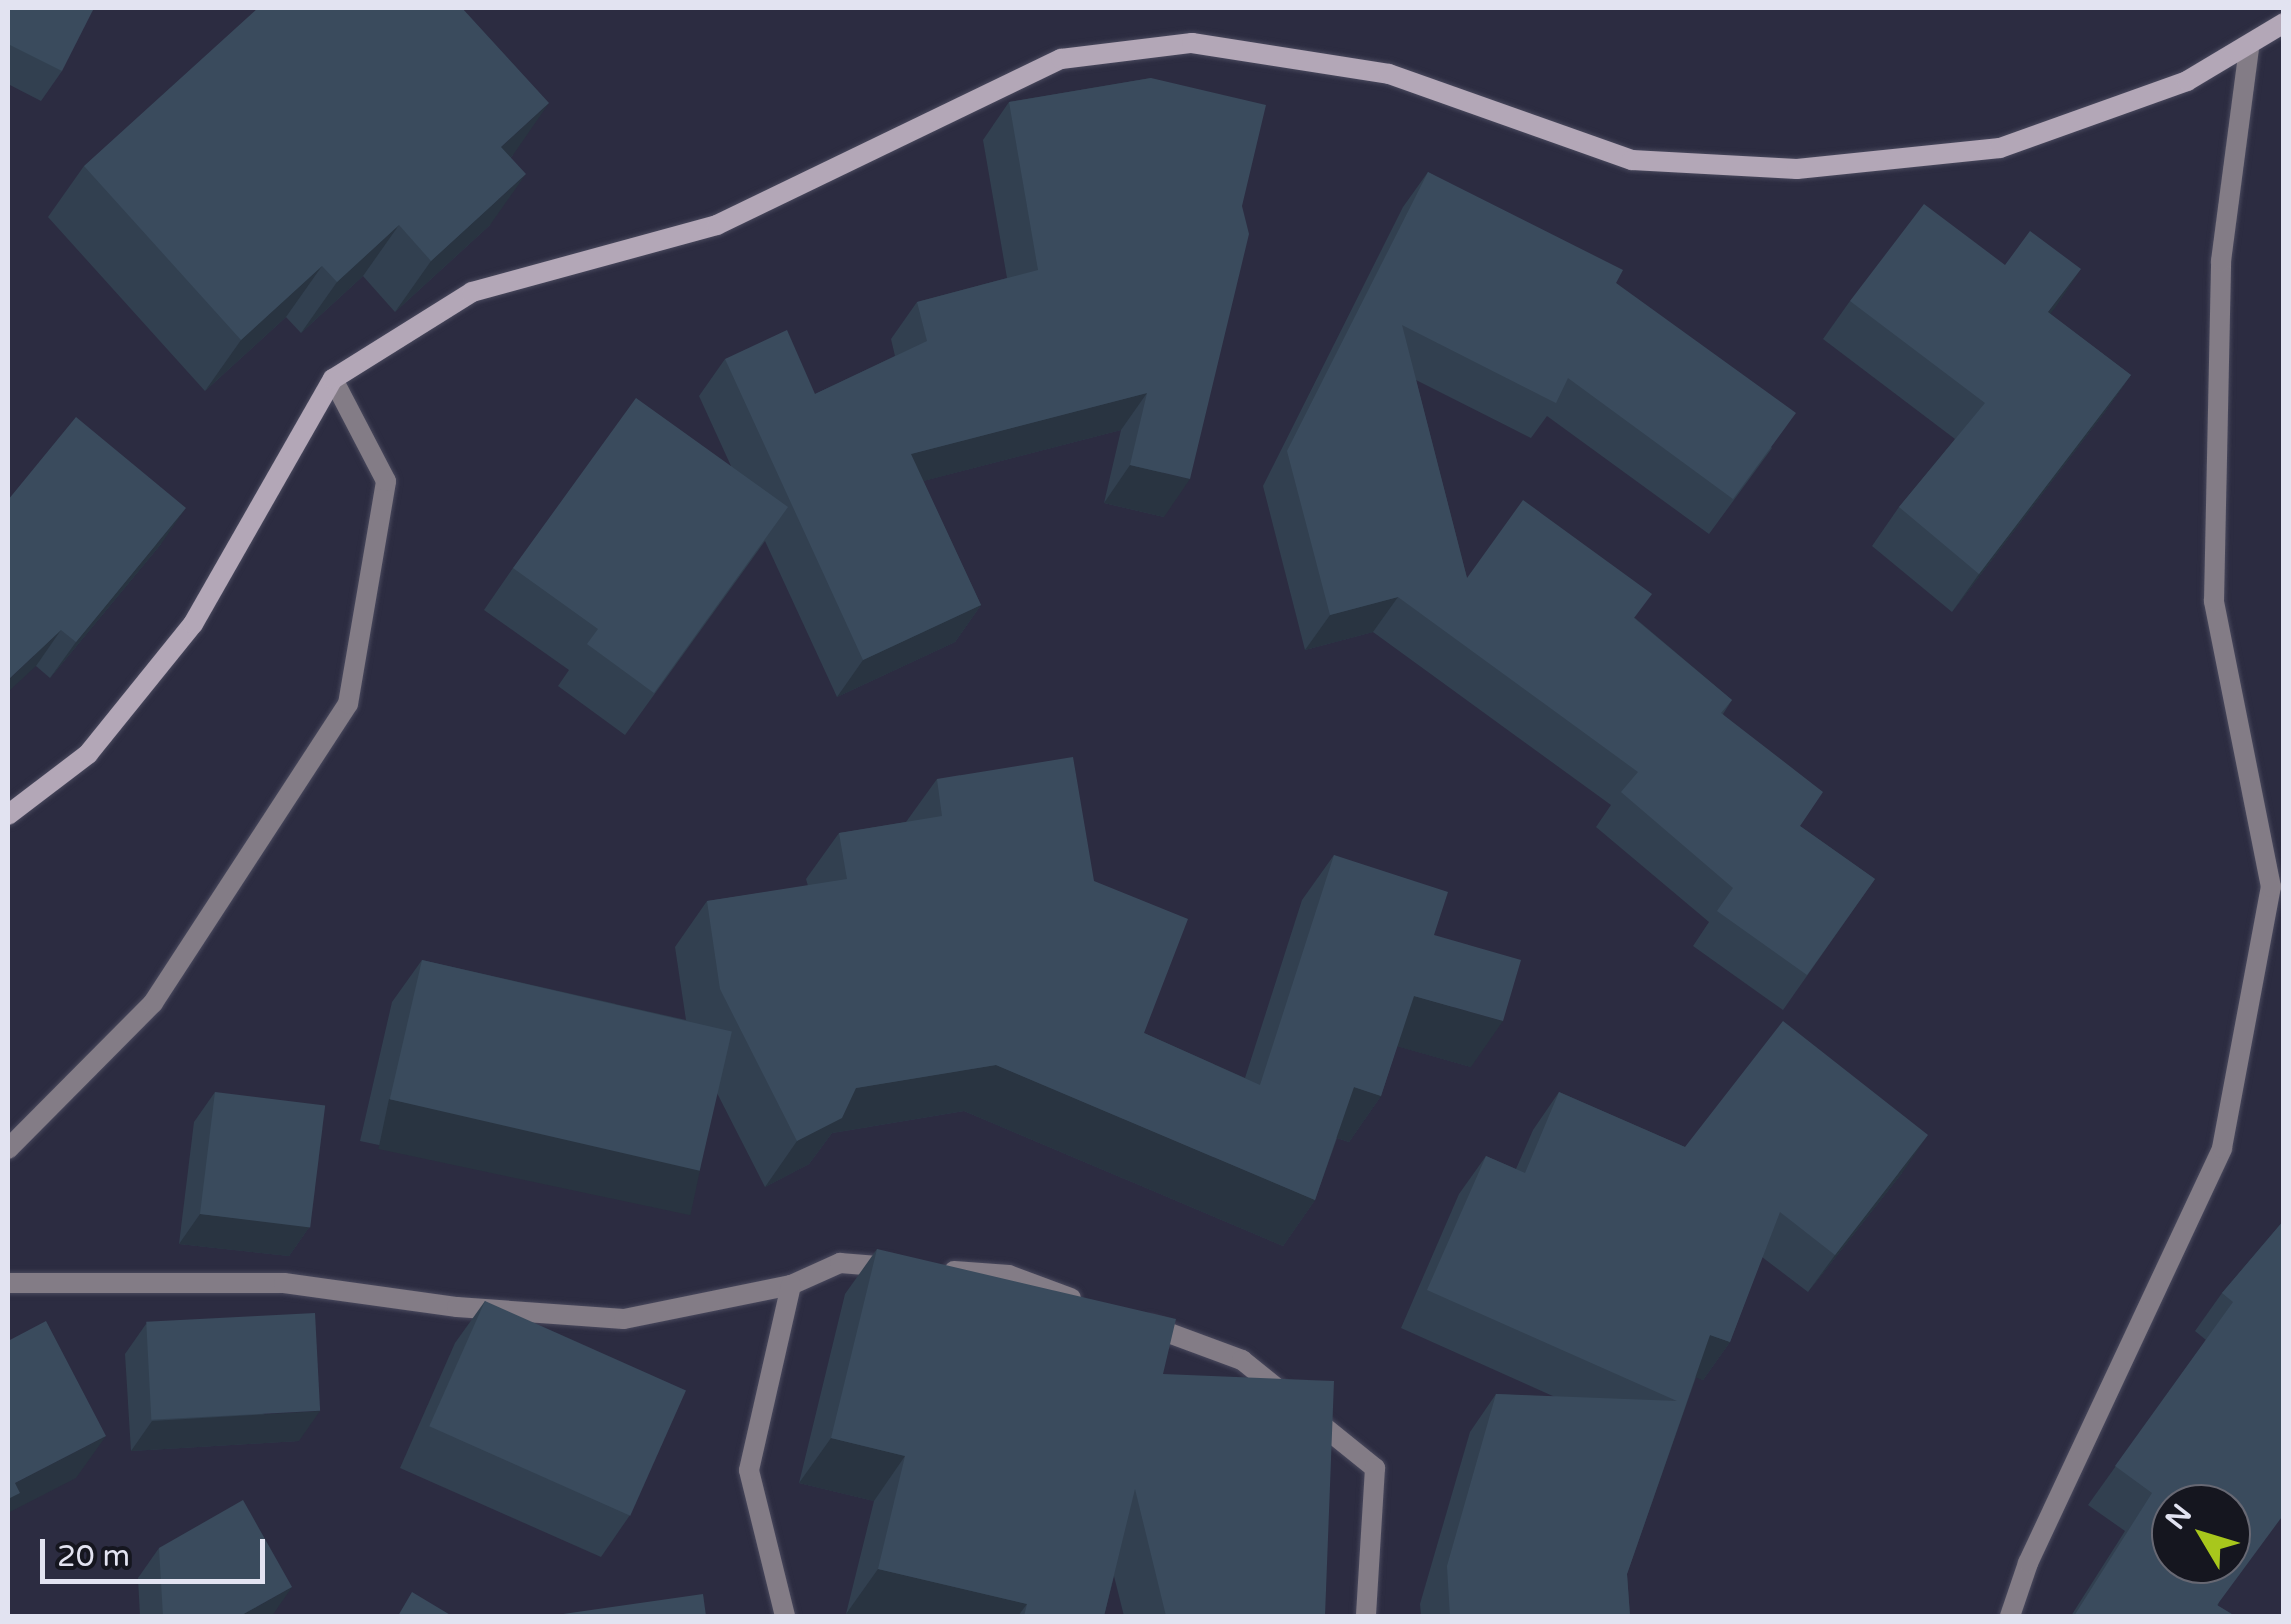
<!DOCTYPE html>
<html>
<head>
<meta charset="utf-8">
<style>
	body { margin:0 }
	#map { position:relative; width:2291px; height:1624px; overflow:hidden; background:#2c2c41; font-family:"Varela Round",sans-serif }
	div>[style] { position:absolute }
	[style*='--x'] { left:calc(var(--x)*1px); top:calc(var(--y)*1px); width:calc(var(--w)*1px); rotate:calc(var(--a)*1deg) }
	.roads { filter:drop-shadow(0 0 2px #49495d) drop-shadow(0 0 2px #49495d) }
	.street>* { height:20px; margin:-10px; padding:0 10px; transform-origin:10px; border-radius:10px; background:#837c86 }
	.secondary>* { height:20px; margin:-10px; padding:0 10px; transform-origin:10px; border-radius:10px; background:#b3a7b7 }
	.wall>* { inset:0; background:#324050 }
	.shaded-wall>* { inset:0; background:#293441; transform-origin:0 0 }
	.building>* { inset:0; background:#3a4b5d; transform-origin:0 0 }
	span { translate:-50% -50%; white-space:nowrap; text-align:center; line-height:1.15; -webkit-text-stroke:8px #15161f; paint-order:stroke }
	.frame { position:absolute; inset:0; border:10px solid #e2e3f1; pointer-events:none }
	.north { position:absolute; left:2151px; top:1484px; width:100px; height:100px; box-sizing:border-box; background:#15161f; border:2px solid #676873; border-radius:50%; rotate:308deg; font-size:28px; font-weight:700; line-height:40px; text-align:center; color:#e2e3f1 }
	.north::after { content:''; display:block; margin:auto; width:35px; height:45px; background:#a8c71c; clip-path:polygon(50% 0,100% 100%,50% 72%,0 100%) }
	.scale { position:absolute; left:40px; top:1539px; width:225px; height:45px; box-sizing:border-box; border:5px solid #e2e3f1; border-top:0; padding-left:12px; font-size:30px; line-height:35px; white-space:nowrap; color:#e2e3f1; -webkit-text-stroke:8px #15161f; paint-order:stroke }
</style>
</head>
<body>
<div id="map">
	<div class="roads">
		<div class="street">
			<i style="--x:8;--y:1149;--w:206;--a:-45.2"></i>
			<i style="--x:153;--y:1003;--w:357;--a:-56.9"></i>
			<i style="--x:348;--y:704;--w:226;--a:-80.3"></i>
			<i style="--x:386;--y:481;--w:115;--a:-117.5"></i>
			<i style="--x:954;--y:1271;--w:55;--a:4.2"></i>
			<i style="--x:1009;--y:1275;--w:66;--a:20.4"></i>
			<i style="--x:8;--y:1283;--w:276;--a:0"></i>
			<i style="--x:284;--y:1283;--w:175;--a:7.9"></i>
			<i style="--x:457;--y:1307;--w:167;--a:4.1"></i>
			<i style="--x:624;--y:1319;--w:170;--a:-11.5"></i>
			<i style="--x:791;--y:1285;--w:54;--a:-24.2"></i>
			<i style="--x:840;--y:1263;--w:50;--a:4.6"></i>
			<i style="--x:1150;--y:1326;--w:98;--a:20.3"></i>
			<i style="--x:1242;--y:1360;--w:53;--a:38.8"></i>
			<i style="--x:1313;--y:1418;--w:80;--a:38.9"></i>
			<i style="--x:1375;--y:1468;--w:148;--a:93.5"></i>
			<i style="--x:785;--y:1616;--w:150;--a:-103.9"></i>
			<i style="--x:749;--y:1470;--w:190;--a:-77.2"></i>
			<i style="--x:2010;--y:1616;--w:56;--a:-71.2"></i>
			<i style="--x:2028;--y:1563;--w:458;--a:-64.9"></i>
			<i style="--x:2222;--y:1148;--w:266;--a:-79.4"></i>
			<i style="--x:2271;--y:887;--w:292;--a:-101.3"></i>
			<i style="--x:2214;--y:601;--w:340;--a:-88.8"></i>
			<i style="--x:2221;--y:261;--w:214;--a:-82.5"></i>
		</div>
		<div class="secondary">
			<i style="--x:8;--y:815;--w:101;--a:-37.3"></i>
			<i style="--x:88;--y:754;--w:167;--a:-51.1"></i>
			<i style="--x:193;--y:624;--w:282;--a:-60.3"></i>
			<i style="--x:333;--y:379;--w:164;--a:-32"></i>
			<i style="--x:472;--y:292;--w:254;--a:-15.3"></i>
			<i style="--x:717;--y:225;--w:382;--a:-25.8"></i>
			<i style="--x:1061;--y:59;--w:132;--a:-7"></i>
			<i style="--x:1192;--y:43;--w:199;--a:8.9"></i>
			<i style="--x:1389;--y:74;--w:258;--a:19.5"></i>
			<i style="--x:1632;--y:160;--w:165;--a:3.1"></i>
			<i style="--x:1797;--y:169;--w:204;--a:-5.9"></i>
			<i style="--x:2000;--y:148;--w:199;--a:-19.7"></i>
			<i style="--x:2187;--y:81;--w:113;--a:-30.9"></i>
		</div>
	</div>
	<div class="wall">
		<i style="clip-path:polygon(8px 8px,62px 71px,41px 101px,8px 84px)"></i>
		<i style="clip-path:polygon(1151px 78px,1164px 517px,1104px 503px,1121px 430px,923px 481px,981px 605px,955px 642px,837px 697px,765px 541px,625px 735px,558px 686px,569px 670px,484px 610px,513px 568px,731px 466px,699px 396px,725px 359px,815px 394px,895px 356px,891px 339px,917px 302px,1007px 278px,983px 140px,1009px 102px)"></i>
		<i style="clip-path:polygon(513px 155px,511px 157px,490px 225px,395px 312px,363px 276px,301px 333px,286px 317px,205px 391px,48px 217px,84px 166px)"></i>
		<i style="clip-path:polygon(1428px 172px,1616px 283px,1772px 448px,1709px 534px,1547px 416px,1531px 438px,1416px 380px,1467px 578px,1635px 618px,1732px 700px,1723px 714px,1800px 826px,1875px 879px,1783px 1010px,1693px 946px,1709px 922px,1596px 827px,1611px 805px,1373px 632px,1305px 650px,1263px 486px,1403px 207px)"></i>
		<i style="clip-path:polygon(1850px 301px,2050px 314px,2131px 375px,2104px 413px,1952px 612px,1872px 546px,1899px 507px,1955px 439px,1823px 339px)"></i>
		<i style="clip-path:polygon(8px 500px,161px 544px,50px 678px,36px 666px)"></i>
		<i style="clip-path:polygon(937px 779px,1094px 881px,1144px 1033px,1245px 1078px,1302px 900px,1334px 855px,1434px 935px,1471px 1067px,1397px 1046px,1381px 1096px,1349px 1142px,1337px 1138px,1315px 1200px,1283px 1246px,964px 1111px,832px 1133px,809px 1164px,765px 1187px,717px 1093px,671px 1207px,360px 1141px,392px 1002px,422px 960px,686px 1020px,675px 947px,707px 901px,808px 886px,806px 879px,839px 833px,906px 822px)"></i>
		<i style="clip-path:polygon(215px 1092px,310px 1226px,289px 1256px,179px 1244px,194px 1122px)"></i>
		<i style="clip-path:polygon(1559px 1092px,1685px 1147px,1902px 1173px,1808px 1292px,1762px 1257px,1730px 1342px,1703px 1380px,1696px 1377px,1627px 1574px,1630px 1616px,1421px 1616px,1420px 1604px,1470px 1432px,1496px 1394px,1555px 1397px,1401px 1328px,1459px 1194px,1486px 1156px,1516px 1169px,1533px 1130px)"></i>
		<i style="clip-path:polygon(2284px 1220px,2218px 1606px,2235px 1616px,2071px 1616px,2125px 1531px,2088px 1505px,2206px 1340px,2195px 1331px,2222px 1293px)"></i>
		<i style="clip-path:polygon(877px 1249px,1163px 1374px,1325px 1616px,1124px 1616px,1114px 1576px,1104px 1616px,858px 1616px,846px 1614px,874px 1501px,799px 1483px,845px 1294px)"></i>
		<i style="clip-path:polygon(485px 1301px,630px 1515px,601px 1557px,400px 1468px,455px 1343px)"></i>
		<i style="clip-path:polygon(146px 1324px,299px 1441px,131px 1451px,125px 1354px)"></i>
		<i style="clip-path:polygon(159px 1548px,272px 1616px,140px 1616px,138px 1578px)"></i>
	</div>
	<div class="shaded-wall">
		<i style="clip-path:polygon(549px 103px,513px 155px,465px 198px,501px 147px)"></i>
		<i style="clip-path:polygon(526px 174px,490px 225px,395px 312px,431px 261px)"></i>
		<i style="clip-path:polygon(399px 225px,363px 276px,301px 333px,337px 282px)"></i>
		<i style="clip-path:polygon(322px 266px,286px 317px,205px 391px,241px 340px)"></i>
		<i style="clip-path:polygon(2081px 269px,2055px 308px,2021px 351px,2048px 312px)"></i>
		<i style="clip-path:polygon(2131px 375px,2104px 413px,1952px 612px,1979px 574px)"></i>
		<i style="clip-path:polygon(1147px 393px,1121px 430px,885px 491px,911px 454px)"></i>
		<i style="clip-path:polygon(1130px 465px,1190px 479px,1164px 517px,1104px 503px)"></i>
		<i style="clip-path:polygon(186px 508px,161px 544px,50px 678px,76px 642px)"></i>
		<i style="clip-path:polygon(1398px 597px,1373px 632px,1305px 650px,1330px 615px)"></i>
		<i style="clip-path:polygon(981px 605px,955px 642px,837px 697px,863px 660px)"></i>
		<i style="clip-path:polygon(61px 630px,36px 666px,8px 692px,8px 680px)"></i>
		<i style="clip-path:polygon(1414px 996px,1503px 1021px,1471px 1067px,1382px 1042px)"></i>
		<i style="clip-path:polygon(996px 1065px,1315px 1200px,1283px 1246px,964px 1111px,832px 1133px,809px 1164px,765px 1187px,797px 1141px,856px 1088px)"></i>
		<i style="clip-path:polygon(1354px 1087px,1381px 1096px,1349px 1142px,1322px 1133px)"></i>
		<i style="left:389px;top:1099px;width:319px;height:51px;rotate:12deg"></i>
		<i style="clip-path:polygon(1928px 1135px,1902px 1173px,1808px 1292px,1835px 1255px)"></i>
		<i style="clip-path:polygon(200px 1214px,310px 1226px,289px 1256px,179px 1244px)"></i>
		<i style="clip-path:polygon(1710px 1335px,1730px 1342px,1703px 1380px,1684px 1373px)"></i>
		<i style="clip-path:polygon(320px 1411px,299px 1441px,131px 1451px,152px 1421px)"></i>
		<i style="clip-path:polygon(106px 1436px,76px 1478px,8px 1513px,8px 1493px,15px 1483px)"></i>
		<i style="clip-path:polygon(831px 1438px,905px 1456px,874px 1501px,799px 1483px)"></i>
		<i style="clip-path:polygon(878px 1569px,1027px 1604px,1018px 1616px,858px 1616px,846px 1614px)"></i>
		<i style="clip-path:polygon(292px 1587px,272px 1616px,240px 1616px)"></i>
	</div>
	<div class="building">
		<i style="clip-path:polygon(8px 8px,94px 8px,62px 71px,8px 44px)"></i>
		<i style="clip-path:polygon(258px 8px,462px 8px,549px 103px,501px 147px,526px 174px,431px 261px,399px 225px,337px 282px,322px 266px,241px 340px,84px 166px)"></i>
		<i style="clip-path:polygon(1151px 78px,1266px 105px,1242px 206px,1249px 234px,1190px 479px,1130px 465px,1147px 393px,911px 454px,981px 605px,863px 660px,725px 359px,787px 330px,815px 394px,927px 341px,917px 302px,1038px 270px,1009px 102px)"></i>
		<i style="clip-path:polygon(1428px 172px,1623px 270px,1616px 283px,1796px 413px,1733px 499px,1568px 378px,1556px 403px,1402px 325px,1467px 578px,1523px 500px,1652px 594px,1634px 618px,1732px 700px,1721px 713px,1823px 792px,1800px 826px,1875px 879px,1807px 975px,1717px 911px,1733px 888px,1621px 792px,1638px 772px,1398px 597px,1330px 615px,1287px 451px)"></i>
		<i style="clip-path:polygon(1924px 204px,2005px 265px,2030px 231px,2081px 269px,2048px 312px,2131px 375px,1979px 574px,1899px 507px,1985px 403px,1850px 301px)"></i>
		<i style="clip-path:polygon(636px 398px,788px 507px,654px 693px,587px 644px,598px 629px,513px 568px)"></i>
		<i style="clip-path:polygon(76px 417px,186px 508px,76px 642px,61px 630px,8px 680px,8px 500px)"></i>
		<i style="clip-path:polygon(1073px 757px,1094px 881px,1188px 919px,1144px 1033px,1260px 1085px,1334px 855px,1448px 892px,1434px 935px,1521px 960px,1503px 1021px,1414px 996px,1381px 1096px,1354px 1087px,1315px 1200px,996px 1065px,856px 1088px,842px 1118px,797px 1141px,720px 989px,707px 901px,847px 879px,839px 833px,942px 816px,937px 779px)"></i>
		<i style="left:422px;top:960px;width:318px;height:143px;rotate:13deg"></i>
		<i style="clip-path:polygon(1783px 1021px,1928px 1135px,1835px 1255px,1780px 1212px,1730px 1342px,1710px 1335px,1627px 1574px,1630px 1616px,1450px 1616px,1447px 1566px,1496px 1394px,1677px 1401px,1427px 1290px,1486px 1156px,1525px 1173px,1559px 1092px,1685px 1147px)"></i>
		<i style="left:215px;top:1092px;width:111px;height:123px;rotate:7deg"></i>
		<i style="clip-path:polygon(evenodd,2284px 1220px,2284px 1514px,2217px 1605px,2235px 1616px,2074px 1616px,2152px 1493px,2115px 1466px,2233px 1302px,2222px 1293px,2284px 1220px,2171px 1504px,2231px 1504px,2231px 1564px,2171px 1564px,2171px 1504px)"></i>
		<i style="clip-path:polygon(877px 1249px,1176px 1319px,1163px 1374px,1334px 1381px,1325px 1616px,1166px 1616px,1135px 1489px,1104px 1616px,1024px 1616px,1027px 1604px,878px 1569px,905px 1456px,831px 1438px)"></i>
		<i style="left:485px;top:1301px;width:220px;height:137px;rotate:24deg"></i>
		<i style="left:315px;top:1313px;width:98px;height:169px;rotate:87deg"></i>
		<i style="clip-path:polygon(46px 1321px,106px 1436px,15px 1483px,20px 1493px,8px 1499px,8px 1341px)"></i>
		<i style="clip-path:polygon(243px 1500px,292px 1587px,240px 1616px,163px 1616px,159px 1548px)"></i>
		<i style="clip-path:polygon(412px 1592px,452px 1616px,398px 1616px)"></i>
		<i style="clip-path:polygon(703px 1594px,706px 1616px,549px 1616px)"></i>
	</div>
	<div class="frame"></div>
	<div class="north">N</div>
	<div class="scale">20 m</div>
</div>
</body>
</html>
